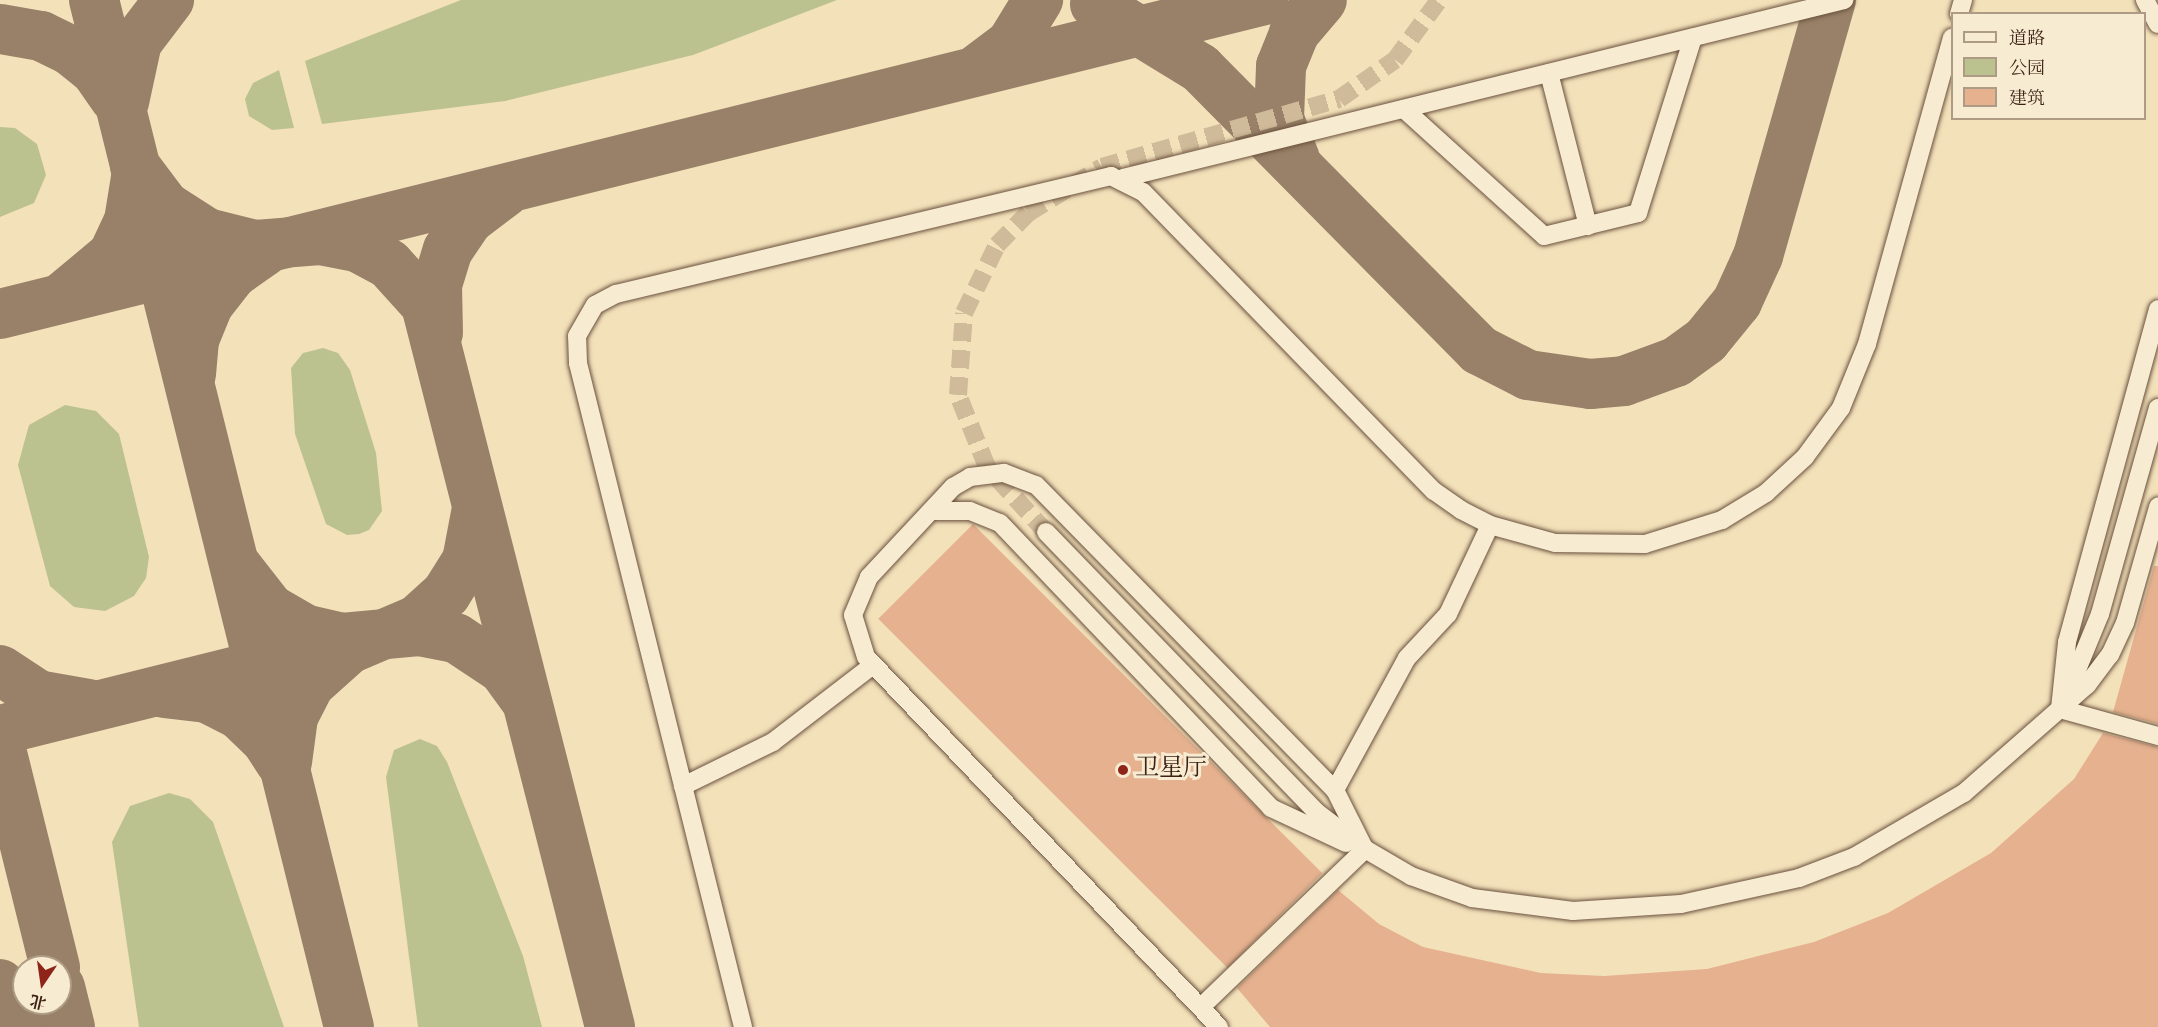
<!DOCTYPE html>
<html>
<head>
<meta charset="utf-8">
<style>
	body { margin:0 }
	#map { position:relative; width:2158px; height:1027px; overflow:hidden; background:#f3e1ba; font-family:Vollkorn,"Noto Serif SC",serif }
	div>[style] { position:absolute }
	[style*='--x'] { left:calc(var(--x)*1px); top:calc(var(--y)*1px); width:calc(var(--w)*1px); rotate:calc(var(--a)*1deg) }
	.green>* { inset:0; background:#bcc28f }
	.taxiway>* { height:50px; margin:-25px; padding:0 25px; transform-origin:25px; border-radius:25px; background:#988168 }
	.building>* { inset:0; background:#e5b18f; transform-origin:0 0 }
	.minor-tunnel>* { height:18px; margin-top:-9px; transform-origin:0; background:repeating-linear-gradient(90deg,#cfbb99 0 18px,transparent 0 27px) }
	.roads { filter:drop-shadow(0 0 2px #6a513e) drop-shadow(0 0 2px #6a513e) }
	.minor>* { height:18px; margin:-9px; padding:0 9px; transform-origin:9px; border-radius:9px; background:#f7ecd2 }
	.dots>* { width:16px; height:16px; translate:-50% -50%; box-sizing:border-box; border:3px solid #f7ecd2; border-radius:50% }
	span { translate:-50% -50%; white-space:nowrap; text-align:center; line-height:1.15; -webkit-text-stroke:6px #f7ecd2; paint-order:stroke }
	.poi-label { font-size:24px; color:#3d2115 }
	.left { translate:0 -50%; text-align:left }
	.legend { position:absolute; left:1951px; top:12px; width:195px; height:108px; box-sizing:border-box; background:#f7ecd2; border:2px solid #ad9b86; margin:0; padding:8px 10px; list-style:none; font-size:18px; color:#3d2115 }
	.legend li { display:flex; align-items:center; gap:12px; height:30px }
	.legend b { width:30px; border:2px solid #ad9b86 }
	.north { position:absolute; left:12px; top:955px; width:60px; height:60px; box-sizing:border-box; background:#f7ecd2; border:2px solid #ad9b86; border-radius:50%; rotate:193deg; font-size:16px; font-weight:700; line-height:24px; text-align:center; color:#3d2115 }
	.north::after { content:''; display:block; margin:auto; width:21px; height:27px; background:#8f2418; clip-path:polygon(50% 0,100% 100%,50% 72%,0 100%) }
</style>
</head>
<body>
<div id="map">
	<div class="green">
		<i style="clip-path:polygon(461px 0,837px 0,693px 55px,505px 101px,322px 124px,305px 61px)"></i>
		<i style="clip-path:polygon(279px 70px,294px 128px,272px 130px,249px 116px,245px 99px,253px 83px)"></i>
		<i style="clip-path:polygon(0 127px,15px 128px,37px 144px,46px 175px,34px 203px,0 217px)"></i>
		<i style="clip-path:polygon(323px 348px,338px 353px,350px 370px,376px 453px,382px 511px,369px 530px,359px 534px,347px 535px,326px 524px,295px 434px,291px 368px,303px 353px)"></i>
		<i style="clip-path:polygon(65px 405px,96px 411px,119px 434px,149px 557px,146px 578px,134px 596px,105px 611px,74px 607px,50px 586px,18px 465px,29px 425px)"></i>
		<i style="clip-path:polygon(420px 739px,437px 746px,447px 762px,523px 956px,542px 1027px,418px 1027px,386px 777px,394px 750px)"></i>
		<i style="clip-path:polygon(169px 793px,190px 799px,213px 822px,284px 1027px,139px 1027px,112px 842px,130px 806px)"></i>
	</div>
	<div class="taxiway">
		<i style="--x:94;--y:0;--w:1058;--a:76.06"></i>
		<i style="--x:1095;--y:4;--w:123;--a:31.4"></i>
		<i style="--x:1200;--y:68;--w:397;--a:45.3"></i>
		<i style="--x:1479;--y:350;--w:55;--a:27"></i>
		<i style="--x:1528;--y:375;--w:63;--a:8.3"></i>
		<i style="--x:1590;--y:384;--w:34;--a:-5"></i>
		<i style="--x:1624;--y:381;--w:55;--a:-20.1"></i>
		<i style="--x:1676;--y:362;--w:37;--a:-36"></i>
		<i style="--x:1706;--y:340;--w:49;--a:-50.8"></i>
		<i style="--x:1737;--y:302;--w:51;--a:-65.5"></i>
		<i style="--x:1758;--y:256;--w:266;--a:-74.1"></i>
		<i style="--x:0;--y:29;--w:42;--a:9.7"></i>
		<i style="--x:41;--y:36;--w:32;--a:26"></i>
		<i style="--x:70;--y:50;--w:32;--a:39"></i>
		<i style="--x:95;--y:70;--w:35;--a:55"></i>
		<i style="--x:979;--y:68;--w:40;--a:-37"></i>
		<i style="--x:1011;--y:44;--w:52;--a:-58.5"></i>
		<i style="--x:124;--y:102;--w:61;--a:-77.8"></i>
		<i style="--x:137;--y:42;--w:53;--a:-52.7"></i>
		<i style="--x:1295;--y:159;--w:43;--a:-111.8"></i>
		<i style="--x:1279;--y:119;--w:53;--a:-87.8"></i>
		<i style="--x:1281;--y:66;--w:35;--a:-68"></i>
		<i style="--x:1294;--y:33;--w:43;--a:-49.7"></i>
		<i style="--x:135;--y:166;--w:50;--a:53.1"></i>
		<i style="--x:165;--y:206;--w:50;--a:32.7"></i>
		<i style="--x:207;--y:233;--w:49;--a:14"></i>
		<i style="--x:255;--y:245;--w:65;--a:-4.4"></i>
		<i style="--x:320;--y:240;--w:38;--a:11"></i>
		<i style="--x:357;--y:247;--w:36;--a:28"></i>
		<i style="--x:389;--y:264;--w:55;--a:47.9"></i>
		<i style="--x:426;--y:305;--w:745;--a:75.7"></i>
		<i style="--x:65;--y:295;--w:62;--a:-39.8"></i>
		<i style="--x:113;--y:255;--w:38;--a:-65"></i>
		<i style="--x:129;--y:221;--w:44;--a:-80.8"></i>
		<i style="--x:0;--y:314;--w:1302;--a:-13.95"></i>
		<i style="--x:438;--y:333;--w:48;--a:-91.2"></i>
		<i style="--x:437;--y:285;--w:37;--a:-73"></i>
		<i style="--x:448;--y:250;--w:36;--a:-56"></i>
		<i style="--x:468;--y:220;--w:46;--a:-37.1"></i>
		<i style="--x:191;--y:374;--w:34;--a:-85"></i>
		<i style="--x:194;--y:340;--w:38;--a:-68"></i>
		<i style="--x:208;--y:305;--w:39;--a:-52"></i>
		<i style="--x:232;--y:274;--w:39;--a:-35"></i>
		<i style="--x:238;--y:568;--w:52;--a:52"></i>
		<i style="--x:270;--y:609;--w:39;--a:30"></i>
		<i style="--x:304;--y:629;--w:39;--a:13"></i>
		<i style="--x:342;--y:638;--w:77;--a:-5.2"></i>
		<i style="--x:419;--y:631;--w:38;--a:11"></i>
		<i style="--x:456;--y:638;--w:56;--a:33.4"></i>
		<i style="--x:503;--y:669;--w:39;--a:54"></i>
		<i style="--x:0;--y:670;--w:45;--a:33.3"></i>
		<i style="--x:38;--y:695;--w:52;--a:10"></i>
		<i style="--x:164;--y:693;--w:43;--a:6.6"></i>
		<i style="--x:207;--y:698;--w:37;--a:27"></i>
		<i style="--x:240;--y:715;--w:36;--a:44"></i>
		<i style="--x:266;--y:740;--w:27;--a:57"></i>
		<i style="--x:0;--y:730;--w:301;--a:-14"></i>
		<i style="--x:0;--y:745;--w:229;--a:76.1"></i>
		<i style="--x:287;--y:762;--w:45;--a:-82.4"></i>
		<i style="--x:293;--y:717;--w:36;--a:-63"></i>
		<i style="--x:309;--y:685;--w:54;--a:-42"></i>
		<i style="--x:349;--y:649;--w:74;--a:-23.1"></i>
		<i style="--x:417;--y:620;--w:39;--a:-42"></i>
		<i style="--x:446;--y:594;--w:39;--a:-58"></i>
		<i style="--x:467;--y:561;--w:54;--a:-79.3"></i>
		<i style="--x:0;--y:984;--w:52;--a:55.1"></i>
		<i style="--x:60;--y:987;--w:41;--a:76"></i>
	</div>
	<div class="building">
		<i style="left:973px;top:524px;width:494px;height:134px;rotate:45deg"></i>
		<i style="clip-path:polygon(2154px 566px,2158px 566px,2158px 724px,2113px 712px)"></i>
		<i style="clip-path:polygon(2103px 733px,2158px 747px,2158px 1027px,1270px 1027px,1237px 988px,1338px 890px,1379px 924px,1423px 947px,1541px 973px,1604px 976px,1707px 969px,1814px 942px,1888px 913px,1991px 853px,2074px 779px)"></i>
	</div>
	<div class="minor-tunnel">
		<i style="--x:1046;--y:532;--w:88;--a:-132.2"></i>
		<i style="--x:987;--y:467;--w:78;--a:-111.9"></i>
		<i style="--x:958;--y:395;--w:82;--a:-85.8"></i>
		<i style="--x:964;--y:313;--w:76;--a:-64.1"></i>
		<i style="--x:997;--y:245;--w:45;--a:-45.9"></i>
		<i style="--x:1028;--y:213;--w:87;--a:-31.9"></i>
		<i style="--x:1102;--y:167;--w:247;--a:-16"></i>
		<i style="--x:1339;--y:99;--w:68;--a:-34.9"></i>
		<i style="--x:1395;--y:60;--w:74;--a:-53.7"></i>
	</div>
	<div class="roads">
		<div class="minor">
			<i style="--x:2145;--y:0;--w:27;--a:62"></i>
			<i style="--x:1959;--y:14;--w:15;--a:-74"></i>
			<i style="--x:1549;--y:73;--w:158;--a:75.7"></i>
			<i style="--x:1404;--y:109;--w:189;--a:42.2"></i>
			<i style="--x:1544;--y:236;--w:97;--a:-13.7"></i>
			<i style="--x:1638;--y:213;--w:184;--a:-72.6"></i>
			<i style="--x:1123;--y:178;--w:743;--a:-13.87"></i>
			<i style="--x:935;--y:511;--w:35;--a:0"></i>
			<i style="--x:970;--y:511;--w:32;--a:22"></i>
			<i style="--x:1000;--y:523;--w:393;--a:46.4"></i>
			<i style="--x:1271;--y:808;--w:83;--a:25"></i>
			<i style="--x:1046;--y:532;--w:388;--a:46"></i>
			<i style="--x:1315;--y:811;--w:63;--a:37.2"></i>
			<i style="--x:1365;--y:849;--w:53;--a:30.4"></i>
			<i style="--x:1411;--y:876;--w:65;--a:19.8"></i>
			<i style="--x:1472;--y:898;--w:102;--a:7.3"></i>
			<i style="--x:1573;--y:911;--w:108;--a:-3.7"></i>
			<i style="--x:1681;--y:904;--w:121;--a:-12.4"></i>
			<i style="--x:1799;--y:878;--w:59;--a:-20.9"></i>
			<i style="--x:1854;--y:857;--w:127;--a:-30.2"></i>
			<i style="--x:1964;--y:793;--w:164;--a:-41.3"></i>
			<i style="--x:2087;--y:685;--w:38;--a:-53"></i>
			<i style="--x:2110;--y:655;--w:35;--a:-65"></i>
			<i style="--x:2125;--y:623;--w:121;--a:-74.1"></i>
			<i style="--x:2065;--y:699;--w:92;--a:-67.6"></i>
			<i style="--x:2100;--y:614;--w:214;--a:-74.3"></i>
			<i style="--x:2060;--y:709;--w:67;--a:-84"></i>
			<i style="--x:2067;--y:642;--w:345;--a:-74.7"></i>
			<i style="--x:2060;--y:709;--w:102;--a:15.4"></i>
			<i style="--x:683;--y:786;--w:100;--a:-26.1"></i>
			<i style="--x:773;--y:742;--w:126;--a:-37.6"></i>
			<i style="--x:1335;--y:790;--w:150;--a:-61.4"></i>
			<i style="--x:1407;--y:658;--w:60;--a:-47"></i>
			<i style="--x:1448;--y:614;--w:98;--a:-64.7"></i>
			<i style="--x:1201;--y:1007;--w:228;--a:-43.9"></i>
			<i style="--x:743;--y:1027;--w:684;--a:-103.96"></i>
			<i style="--x:578;--y:363;--w:27;--a:-92"></i>
			<i style="--x:577;--y:336;--w:36;--a:-60"></i>
			<i style="--x:595;--y:305;--w:24;--a:-28"></i>
			<i style="--x:616;--y:294;--w:509;--a:-13.41"></i>
			<i style="--x:1111;--y:176;--w:36;--a:27"></i>
			<i style="--x:1143;--y:192;--w:417;--a:45.8"></i>
			<i style="--x:1434;--y:491;--w:33;--a:35"></i>
			<i style="--x:1461;--y:510;--w:33;--a:27"></i>
			<i style="--x:1490;--y:525;--w:67;--a:15.5"></i>
			<i style="--x:1555;--y:543;--w:90;--a:0.6"></i>
			<i style="--x:1645;--y:544;--w:81;--a:-17.3"></i>
			<i style="--x:1722;--y:520;--w:52;--a:-31.5"></i>
			<i style="--x:1766;--y:493;--w:53;--a:-42.7"></i>
			<i style="--x:1805;--y:457;--w:61;--a:-53.7"></i>
			<i style="--x:1841;--y:408;--w:69;--a:-67.9"></i>
			<i style="--x:1867;--y:344;--w:318;--a:-74.5"></i>
			<i style="--x:1219;--y:1027;--w:511;--a:-133.65"></i>
			<i style="--x:866;--y:657;--w:44;--a:-107.2"></i>
			<i style="--x:853;--y:615;--w:41;--a:-67.2"></i>
			<i style="--x:869;--y:577;--w:123;--a:-47"></i>
			<i style="--x:953;--y:487;--w:20;--a:-30"></i>
			<i style="--x:970;--y:477;--w:34;--a:-7"></i>
			<i style="--x:1004;--y:473;--w:34;--a:21"></i>
			<i style="--x:1036;--y:485;--w:427;--a:45.6"></i>
			<i style="--x:1335;--y:790;--w:65;--a:63.4"></i>
		</div>
	</div>
	<div class="dots">
		<i style="left:1123px;top:770px;background:#8f2418"></i>
	</div>
	<div class="poi-label">
		<span class="left" style="left:1135px;top:770px">卫星厅</span>
	</div>
	<ul class="legend">
	<li><b style="height:8px;background:#f7ecd2"></b>道路</li>
	<li><b style="height:16px;background:#bcc28f"></b>公园</li>
	<li><b style="height:16px;background:#e5b18f"></b>建筑</li>
	</ul>
	<div class="north">北</div>
</div>
</body>
</html>
